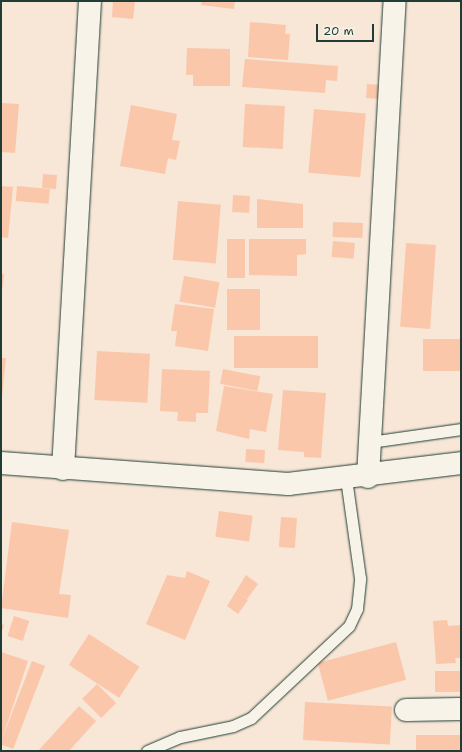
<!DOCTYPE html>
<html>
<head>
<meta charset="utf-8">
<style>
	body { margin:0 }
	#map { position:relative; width:462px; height:752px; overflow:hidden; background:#f8e6d6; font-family:"Shantell Sans",sans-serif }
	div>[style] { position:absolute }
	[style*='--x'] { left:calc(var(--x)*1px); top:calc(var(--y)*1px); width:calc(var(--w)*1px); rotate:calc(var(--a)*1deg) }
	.building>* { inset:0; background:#fac7ab; transform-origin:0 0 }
	.roads { filter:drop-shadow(0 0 1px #1f3d34) drop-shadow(0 0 1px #1f3d34) }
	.service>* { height:11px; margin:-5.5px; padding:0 5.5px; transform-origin:5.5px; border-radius:5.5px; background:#f7f3e8 }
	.minor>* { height:22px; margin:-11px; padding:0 11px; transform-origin:11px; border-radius:11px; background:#f7f3e8 }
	span { translate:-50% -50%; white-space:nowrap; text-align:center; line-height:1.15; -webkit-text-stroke:3.5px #f7f3e8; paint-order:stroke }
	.frame { position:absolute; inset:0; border:2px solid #1f3d34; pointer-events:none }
	.scale { position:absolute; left:316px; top:24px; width:58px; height:18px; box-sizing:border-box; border:2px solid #1f3d34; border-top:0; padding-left:5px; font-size:12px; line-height:14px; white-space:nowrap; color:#1f3d34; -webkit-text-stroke:3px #f7f3e8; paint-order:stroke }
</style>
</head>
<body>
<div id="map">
	<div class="building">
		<i style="clip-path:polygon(113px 1px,135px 1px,133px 19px,112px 17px)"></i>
		<i style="clip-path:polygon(202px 1px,235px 1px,234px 9px,201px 5px)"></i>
		<i style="clip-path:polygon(250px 22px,286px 25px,285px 34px,290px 34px,288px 60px,248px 57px)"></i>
		<i style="clip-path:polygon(187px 48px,230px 49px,230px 86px,193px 86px,193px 75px,186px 75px)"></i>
		<i style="clip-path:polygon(245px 59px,338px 66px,337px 81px,326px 80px,325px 93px,242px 87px)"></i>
		<i style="left:367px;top:84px;width:15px;height:14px;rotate:4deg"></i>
		<i style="clip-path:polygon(1px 103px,19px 104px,15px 153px,1px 152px)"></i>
		<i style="left:245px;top:104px;width:40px;height:43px;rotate:3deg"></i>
		<i style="clip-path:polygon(131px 105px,177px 114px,172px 140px,180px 141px,176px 160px,168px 158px,165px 174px,120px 166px)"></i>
		<i style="left:314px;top:109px;width:52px;height:64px;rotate:5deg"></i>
		<i style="left:43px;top:174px;width:14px;height:14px;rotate:4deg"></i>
		<i style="clip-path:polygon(1px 186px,13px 187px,8px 238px,1px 237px)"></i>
		<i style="left:17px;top:186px;width:33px;height:15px;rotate:5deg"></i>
		<i style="left:233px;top:195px;width:17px;height:17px;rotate:3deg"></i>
		<i style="clip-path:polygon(257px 199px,303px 204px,303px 228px,257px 228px)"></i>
		<i style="left:178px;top:201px;width:43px;height:59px;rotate:5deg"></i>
		<i style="left:333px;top:222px;width:30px;height:15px;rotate:2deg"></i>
		<i style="left:227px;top:239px;width:18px;height:39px"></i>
		<i style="clip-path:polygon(249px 239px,306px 239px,306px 254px,297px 255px,297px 276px,249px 275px)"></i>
		<i style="left:333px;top:241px;width:22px;height:16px;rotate:5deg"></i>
		<i style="left:406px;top:243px;width:30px;height:84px;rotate:4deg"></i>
		<i style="clip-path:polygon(1px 274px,4px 274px,2px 291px,1px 291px)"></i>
		<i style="left:184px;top:276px;width:36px;height:26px;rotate:10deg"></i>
		<i style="left:227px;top:289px;width:33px;height:41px"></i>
		<i style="clip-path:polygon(175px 304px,214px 309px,208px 351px,175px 346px,177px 331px,171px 331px)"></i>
		<i style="left:234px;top:336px;width:84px;height:32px"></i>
		<i style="left:461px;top:339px;width:32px;height:38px;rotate:90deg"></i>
		<i style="left:97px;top:351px;width:53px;height:49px;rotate:3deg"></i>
		<i style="clip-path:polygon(1px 358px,6px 358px,2px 397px,1px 397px)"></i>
		<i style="clip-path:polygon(162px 369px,210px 371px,208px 413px,196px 413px,196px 422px,177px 421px,178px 412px,160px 411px)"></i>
		<i style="left:223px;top:369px;width:38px;height:15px;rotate:11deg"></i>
		<i style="clip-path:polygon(224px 386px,273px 394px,266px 432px,250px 429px,249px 439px,216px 431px)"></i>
		<i style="clip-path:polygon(283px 390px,326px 393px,321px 458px,304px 457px,304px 452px,278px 450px)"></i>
		<i style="left:246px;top:449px;width:19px;height:13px;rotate:3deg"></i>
		<i style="left:219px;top:511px;width:34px;height:26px;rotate:8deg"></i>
		<i style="left:281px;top:517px;width:16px;height:30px;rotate:4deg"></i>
		<i style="clip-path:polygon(12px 522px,69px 530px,59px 594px,71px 595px,68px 618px,1px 608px)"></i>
		<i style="clip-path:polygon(187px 571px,210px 581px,185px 640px,146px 624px,167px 575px,185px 578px)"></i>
		<i style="clip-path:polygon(246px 575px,258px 584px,247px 599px,239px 594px,248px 600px,238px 614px,227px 606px)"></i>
		<i style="left:14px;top:616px;width:16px;height:21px;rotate:18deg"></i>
		<i style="clip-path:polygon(447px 620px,448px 626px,461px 625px,461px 658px,455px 658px,456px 663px,436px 664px,433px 621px)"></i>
		<i style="clip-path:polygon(1px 624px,4px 625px,1px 633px)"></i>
		<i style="left:89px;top:634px;width:60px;height:37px;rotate:33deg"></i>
		<i style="left:396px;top:642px;width:39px;height:81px;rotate:75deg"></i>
		<i style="clip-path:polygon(1px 652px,28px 661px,1px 742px)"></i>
		<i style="left:32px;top:661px;width:14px;height:89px;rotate:21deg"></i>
		<i style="left:461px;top:671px;width:21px;height:26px;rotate:90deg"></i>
		<i style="left:97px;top:684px;width:27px;height:21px;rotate:45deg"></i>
		<i style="left:305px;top:702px;width:87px;height:38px;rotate:3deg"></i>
		<i style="clip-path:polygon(79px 706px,96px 721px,69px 751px,38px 751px)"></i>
		<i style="left:461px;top:735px;width:16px;height:45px;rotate:90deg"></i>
	</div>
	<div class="roads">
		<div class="service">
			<i style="--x:370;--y:442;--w:92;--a:-8.1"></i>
			<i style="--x:147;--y:751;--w:36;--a:-23"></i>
			<i style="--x:180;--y:737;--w:54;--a:-11.7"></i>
			<i style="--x:233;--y:726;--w:20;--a:-24"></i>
			<i style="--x:251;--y:718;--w:134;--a:-43.2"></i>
			<i style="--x:349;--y:626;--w:19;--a:-65"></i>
			<i style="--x:357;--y:609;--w:31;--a:-84"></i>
			<i style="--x:360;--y:578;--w:100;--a:-98"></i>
		</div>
		<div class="minor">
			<i style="--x:1;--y:463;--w:288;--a:4.2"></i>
			<i style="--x:288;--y:484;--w:174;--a:-6.9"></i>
			<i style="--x:63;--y:469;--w:469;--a:-86.7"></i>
			<i style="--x:368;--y:477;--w:477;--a:-86.8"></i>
			<i style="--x:406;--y:710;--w:55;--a:-1"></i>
		</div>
	</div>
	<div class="frame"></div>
	<div class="scale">20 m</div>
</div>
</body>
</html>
